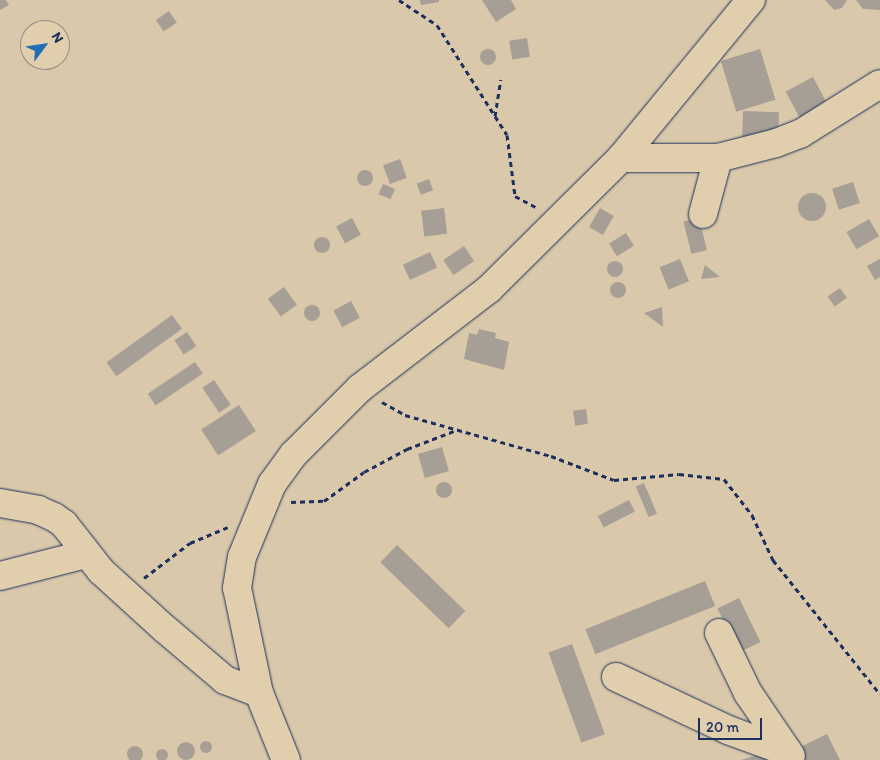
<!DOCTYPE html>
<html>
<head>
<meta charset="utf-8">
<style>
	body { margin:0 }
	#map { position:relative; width:880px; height:760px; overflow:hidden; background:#d9c8a9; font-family:Itim,sans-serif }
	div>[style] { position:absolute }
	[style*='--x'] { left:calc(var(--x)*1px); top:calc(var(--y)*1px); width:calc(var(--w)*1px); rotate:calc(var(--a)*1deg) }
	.building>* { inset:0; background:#a79f95; transform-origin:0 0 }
	.round { border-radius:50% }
	.path>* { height:3px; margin-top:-1.5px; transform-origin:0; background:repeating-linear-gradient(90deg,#1b2f5e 0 5px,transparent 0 9px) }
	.roads { filter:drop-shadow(0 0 1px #1b2f5e) drop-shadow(0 0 1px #1b2f5e) }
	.minor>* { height:28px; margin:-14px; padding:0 14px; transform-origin:14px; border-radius:14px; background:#e1ceac }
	span { translate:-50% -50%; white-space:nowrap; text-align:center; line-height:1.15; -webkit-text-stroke:4.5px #e1ceac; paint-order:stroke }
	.north { position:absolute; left:20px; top:20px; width:50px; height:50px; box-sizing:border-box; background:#e1ceac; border:1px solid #928e8d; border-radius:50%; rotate:59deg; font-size:14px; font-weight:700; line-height:20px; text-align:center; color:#1b2f5e }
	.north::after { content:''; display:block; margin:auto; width:18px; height:22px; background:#1f6fb2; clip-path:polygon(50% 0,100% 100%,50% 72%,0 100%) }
	.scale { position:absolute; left:698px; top:718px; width:64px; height:22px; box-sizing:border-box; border:2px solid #1b2f5e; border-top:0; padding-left:6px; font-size:15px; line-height:18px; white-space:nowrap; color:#1b2f5e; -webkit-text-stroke:4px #e1ceac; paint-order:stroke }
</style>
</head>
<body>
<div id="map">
	<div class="building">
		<i style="clip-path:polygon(0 0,6px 0,9px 5px,0 10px)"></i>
		<i style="clip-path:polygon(420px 0,439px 0,439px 2px,421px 5px)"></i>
		<i style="clip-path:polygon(482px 0,511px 0,516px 9px,496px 22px)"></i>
		<i style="clip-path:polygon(825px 0,847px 0,842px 8px,834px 10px)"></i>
		<i style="clip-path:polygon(856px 0,880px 0,880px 10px,863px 9px)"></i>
		<i style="left:169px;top:11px;width:14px;height:16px;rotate:56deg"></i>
		<i style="left:527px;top:38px;width:19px;height:18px;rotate:81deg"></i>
		<i class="round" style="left:480px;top:49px;width:16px;height:16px"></i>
		<i style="left:760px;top:49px;width:53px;height:41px;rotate:73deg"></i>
		<i style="left:813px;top:77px;width:38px;height:31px;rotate:62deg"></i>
		<i style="left:743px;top:111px;width:36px;height:28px;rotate:2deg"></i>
		<i style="left:400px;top:159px;width:20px;height:18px;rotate:70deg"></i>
		<i class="round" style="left:357px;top:170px;width:16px;height:16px"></i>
		<i style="left:429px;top:179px;width:12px;height:13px;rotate:70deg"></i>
		<i style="left:853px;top:182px;width:22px;height:22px;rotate:72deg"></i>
		<i style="left:383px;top:184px;width:13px;height:11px;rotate:23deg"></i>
		<i class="round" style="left:798px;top:193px;width:28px;height:28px"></i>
		<i style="left:444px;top:208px;width:26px;height:23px;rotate:83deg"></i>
		<i style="left:600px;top:208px;width:16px;height:22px;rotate:30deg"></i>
		<i style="left:352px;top:218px;width:19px;height:18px;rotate:62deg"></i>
		<i style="left:699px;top:218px;width:33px;height:16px;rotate:76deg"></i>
		<i style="left:869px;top:219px;width:20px;height:26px;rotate:60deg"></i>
		<i style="left:626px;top:233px;width:15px;height:20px;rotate:58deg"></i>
		<i class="round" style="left:314px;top:237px;width:16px;height:16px"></i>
		<i style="left:464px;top:246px;width:18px;height:25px;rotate:56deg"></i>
		<i style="left:430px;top:252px;width:17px;height:30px;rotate:65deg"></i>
		<i style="left:680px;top:259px;width:24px;height:22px;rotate:68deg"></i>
		<i style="clip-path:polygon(880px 259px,880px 277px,875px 280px,867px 266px)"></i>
		<i class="round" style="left:607px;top:261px;width:16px;height:16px"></i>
		<i style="clip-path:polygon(705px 265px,720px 277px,701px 279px)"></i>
		<i class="round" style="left:610px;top:282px;width:16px;height:16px"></i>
		<i style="left:284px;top:287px;width:22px;height:20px;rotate:54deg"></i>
		<i style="left:840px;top:288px;width:12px;height:15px;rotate:55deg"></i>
		<i style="left:351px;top:301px;width:19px;height:20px;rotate:62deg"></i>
		<i class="round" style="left:304px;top:305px;width:16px;height:16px"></i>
		<i style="clip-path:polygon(662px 307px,663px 327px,644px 313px)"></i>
		<i style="left:172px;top:315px;width:17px;height:81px;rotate:54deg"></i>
		<i style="clip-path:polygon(479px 329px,496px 333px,495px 338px,509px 342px,504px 370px,464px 359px,469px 333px,477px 335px)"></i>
		<i style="left:187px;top:332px;width:17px;height:15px;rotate:57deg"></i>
		<i style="left:195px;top:362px;width:14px;height:57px;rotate:56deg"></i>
		<i style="left:214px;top:380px;width:30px;height:14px;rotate:56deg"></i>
		<i style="left:239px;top:405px;width:31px;height:45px;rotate:57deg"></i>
		<i style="left:586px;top:409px;width:15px;height:13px;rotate:82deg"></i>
		<i style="left:442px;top:447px;width:25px;height:25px;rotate:74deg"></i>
		<i class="round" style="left:436px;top:482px;width:16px;height:16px"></i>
		<i style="left:644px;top:483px;width:33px;height:9px;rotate:67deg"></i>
		<i style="left:629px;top:500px;width:13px;height:35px;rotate:63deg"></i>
		<i style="left:397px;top:545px;width:95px;height:24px;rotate:44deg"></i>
		<i style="left:705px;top:581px;width:27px;height:129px;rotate:68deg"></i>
		<i style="left:739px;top:598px;width:49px;height:24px;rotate:64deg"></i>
		<i style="left:572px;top:644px;width:96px;height:25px;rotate:70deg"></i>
		<i style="clip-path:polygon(827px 734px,840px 760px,796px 760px,792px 751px)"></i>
		<i class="round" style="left:200px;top:741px;width:12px;height:12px"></i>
		<i class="round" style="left:177px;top:742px;width:18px;height:18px"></i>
		<i class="round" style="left:127px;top:746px;width:16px;height:16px"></i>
		<i class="round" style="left:156px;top:749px;width:12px;height:12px"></i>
		<i style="clip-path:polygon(776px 749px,780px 760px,741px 760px)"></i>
	</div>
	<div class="path">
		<i style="--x:399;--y:0;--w:45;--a:33.3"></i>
		<i style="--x:437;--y:25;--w:130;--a:57.5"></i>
		<i style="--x:507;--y:135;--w:62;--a:82.5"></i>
		<i style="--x:515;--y:196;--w:26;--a:28"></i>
		<i style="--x:495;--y:116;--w:37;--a:-81"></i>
		<i style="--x:382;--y:402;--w:26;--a:29"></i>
		<i style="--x:405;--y:415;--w:152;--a:15.7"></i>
		<i style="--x:551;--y:456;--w:67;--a:20.9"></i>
		<i style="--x:614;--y:480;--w:65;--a:-5.3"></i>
		<i style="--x:679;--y:474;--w:45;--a:6.3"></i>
		<i style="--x:724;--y:479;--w:46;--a:52.1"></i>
		<i style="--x:752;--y:515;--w:50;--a:65"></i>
		<i style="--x:773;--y:560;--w:171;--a:51.4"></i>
		<i style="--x:291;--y:502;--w:33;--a:-2"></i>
		<i style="--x:324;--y:501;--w:49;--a:-35.9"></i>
		<i style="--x:364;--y:472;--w:49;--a:-28.1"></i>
		<i style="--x:407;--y:449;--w:50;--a:-21"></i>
		<i style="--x:144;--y:578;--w:58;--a:-37.3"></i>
		<i style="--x:190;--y:543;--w:41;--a:-22.8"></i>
	</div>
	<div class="roads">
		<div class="minor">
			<i style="--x:621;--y:158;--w:97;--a:0"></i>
			<i style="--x:718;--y:158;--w:60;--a:-14.5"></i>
			<i style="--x:776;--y:143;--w:26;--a:-21"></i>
			<i style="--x:800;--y:134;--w:94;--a:-32"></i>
			<i style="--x:703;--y:214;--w:58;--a:-75"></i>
			<i style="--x:0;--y:503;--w:39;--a:10"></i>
			<i style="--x:38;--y:510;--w:17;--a:24"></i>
			<i style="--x:54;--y:517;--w:12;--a:35"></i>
			<i style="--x:64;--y:524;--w:60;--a:51.8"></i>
			<i style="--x:101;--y:571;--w:86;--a:42.2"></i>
			<i style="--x:165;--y:629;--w:79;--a:40.4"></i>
			<i style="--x:225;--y:680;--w:36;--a:21"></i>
			<i style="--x:0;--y:576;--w:89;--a:-14.3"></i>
			<i style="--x:719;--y:633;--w:67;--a:64.2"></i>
			<i style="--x:748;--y:693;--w:76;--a:55.7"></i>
			<i style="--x:616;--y:677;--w:124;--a:25.3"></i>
			<i style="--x:728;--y:730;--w:64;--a:20.1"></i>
			<i style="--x:286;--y:760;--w:72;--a:-111.9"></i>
			<i style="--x:259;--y:693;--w:107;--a:-101.8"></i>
			<i style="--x:237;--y:588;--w:31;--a:-81"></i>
			<i style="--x:242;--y:557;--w:79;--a:-67.7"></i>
			<i style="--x:272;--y:484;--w:37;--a:-54"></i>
			<i style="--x:294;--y:454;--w:93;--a:-45"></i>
			<i style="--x:360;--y:388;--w:163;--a:-37.5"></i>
			<i style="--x:489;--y:289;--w:186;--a:-44.8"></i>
			<i style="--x:621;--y:158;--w:205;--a:-50.6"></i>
		</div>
	</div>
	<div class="north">N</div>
	<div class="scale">20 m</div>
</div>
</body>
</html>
